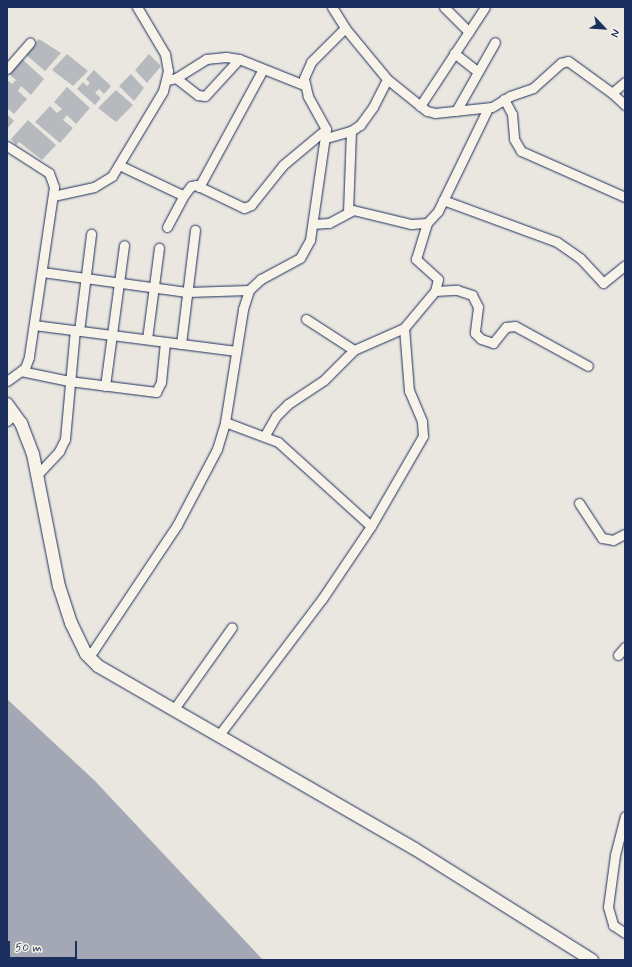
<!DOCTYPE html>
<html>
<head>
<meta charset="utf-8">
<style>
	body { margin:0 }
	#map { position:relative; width:632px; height:967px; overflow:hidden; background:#eae7e0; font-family:Mynerve,sans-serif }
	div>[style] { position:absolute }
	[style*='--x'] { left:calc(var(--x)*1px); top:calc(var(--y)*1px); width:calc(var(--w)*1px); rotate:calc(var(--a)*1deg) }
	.water>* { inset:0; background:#a3a8b4 }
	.building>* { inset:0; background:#b6babf }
	.roads { filter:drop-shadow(0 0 1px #1b2f5e) drop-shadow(0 0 1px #1b2f5e) }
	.street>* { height:9px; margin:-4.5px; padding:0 4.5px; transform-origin:4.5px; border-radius:4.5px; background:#f7f3e8 }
	.secondary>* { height:12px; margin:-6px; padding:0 6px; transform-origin:6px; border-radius:6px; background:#f7f3e8 }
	span { translate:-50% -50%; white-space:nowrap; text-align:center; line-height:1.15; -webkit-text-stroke:4px #f7f3e8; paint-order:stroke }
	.frame { position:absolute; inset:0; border:8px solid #1b2f5e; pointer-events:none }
	.north { position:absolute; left:584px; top:8px; width:40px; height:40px; -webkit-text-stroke:3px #f7f3e8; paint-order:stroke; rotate:115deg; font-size:11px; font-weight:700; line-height:16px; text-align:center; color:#1b2f5e }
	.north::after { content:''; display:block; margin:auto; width:14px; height:18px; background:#1b2f5e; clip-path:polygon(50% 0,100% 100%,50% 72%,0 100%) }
	.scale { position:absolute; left:8px; top:941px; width:69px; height:18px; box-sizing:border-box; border:2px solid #1b2f5e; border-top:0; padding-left:5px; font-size:12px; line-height:14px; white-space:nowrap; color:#1b2f5e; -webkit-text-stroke:3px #f7f3e8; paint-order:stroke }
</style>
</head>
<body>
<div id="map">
	<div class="water">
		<i style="clip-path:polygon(7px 699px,95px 781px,263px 960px,7px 960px)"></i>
	</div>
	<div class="building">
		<i style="clip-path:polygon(39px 39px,61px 53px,45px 71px,25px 54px)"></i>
		<i style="clip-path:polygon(67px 54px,88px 71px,73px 86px,52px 70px)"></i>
		<i style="clip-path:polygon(149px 54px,161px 66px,147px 83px,135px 70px)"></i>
		<i style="clip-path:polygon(21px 58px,44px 79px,31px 95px,21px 86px,18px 91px,27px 99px,14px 114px,7px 108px,7px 80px,12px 84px,16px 80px,8px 73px)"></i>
		<i style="clip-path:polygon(94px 70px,111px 86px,104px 94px,99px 89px,95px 93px,101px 98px,95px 105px,77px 89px,83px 82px,87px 86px,90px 83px,86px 79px)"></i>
		<i style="clip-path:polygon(131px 74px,144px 88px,134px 101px,119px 86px)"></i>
		<i style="clip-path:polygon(67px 87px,90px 108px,76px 124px,67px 115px,63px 120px,73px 128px,60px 143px,35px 122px,50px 106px,57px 113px,62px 109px,54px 102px)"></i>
		<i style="clip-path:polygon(116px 90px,133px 105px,116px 122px,98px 108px)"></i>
		<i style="clip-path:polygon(7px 114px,14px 121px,7px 129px)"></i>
		<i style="clip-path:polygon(28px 120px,56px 145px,42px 160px,19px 142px,16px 145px,11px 139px)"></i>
	</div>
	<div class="roads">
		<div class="street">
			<i style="--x:332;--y:7;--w:25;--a:58"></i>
			<i style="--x:345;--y:28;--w:66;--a:50.5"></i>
			<i style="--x:387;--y:79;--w:51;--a:38.7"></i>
			<i style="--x:427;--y:111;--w:8;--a:14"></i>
			<i style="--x:435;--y:113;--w:57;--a:-6"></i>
			<i style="--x:492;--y:107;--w:21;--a:-31"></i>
			<i style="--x:510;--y:96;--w:24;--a:-19"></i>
			<i style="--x:533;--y:88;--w:38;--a:-42"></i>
			<i style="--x:561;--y:63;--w:7;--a:-16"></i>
			<i style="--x:568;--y:61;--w:54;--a:36"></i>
			<i style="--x:444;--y:7;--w:35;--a:45"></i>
			<i style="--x:454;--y:53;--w:29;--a:38"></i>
			<i style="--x:7;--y:69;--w:35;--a:-49"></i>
			<i style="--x:176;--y:78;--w:28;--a:38"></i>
			<i style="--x:198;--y:95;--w:7;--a:8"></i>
			<i style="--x:205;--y:96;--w:50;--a:-47.4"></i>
			<i style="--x:168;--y:80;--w:8;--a:-14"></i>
			<i style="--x:176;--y:78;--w:36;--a:-32"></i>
			<i style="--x:206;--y:59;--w:20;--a:-6"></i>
			<i style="--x:226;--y:57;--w:13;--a:9"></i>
			<i style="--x:239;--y:59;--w:70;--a:21.8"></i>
			<i style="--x:625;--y:82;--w:17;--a:140"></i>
			<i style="--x:612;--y:93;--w:18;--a:43"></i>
			<i style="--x:504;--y:99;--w:17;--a:62"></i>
			<i style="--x:512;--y:114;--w:25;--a:85"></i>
			<i style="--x:514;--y:139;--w:14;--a:60"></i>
			<i style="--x:521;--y:151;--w:114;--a:23.9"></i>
			<i style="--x:420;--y:106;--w:118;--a:-56.7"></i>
			<i style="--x:456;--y:111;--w:79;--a:-60.5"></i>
			<i style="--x:326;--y:138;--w:26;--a:-16"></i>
			<i style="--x:351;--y:131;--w:11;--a:-34"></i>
			<i style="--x:360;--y:125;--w:22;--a:-54"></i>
			<i style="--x:373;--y:107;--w:31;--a:-63"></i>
			<i style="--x:7;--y:146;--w:50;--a:32.7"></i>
			<i style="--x:49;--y:173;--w:15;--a:70"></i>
			<i style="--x:54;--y:187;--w:172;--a:98.4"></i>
			<i style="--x:29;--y:357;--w:12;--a:110"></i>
			<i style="--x:25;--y:368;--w:22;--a:144"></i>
			<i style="--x:119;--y:165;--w:68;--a:25.4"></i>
			<i style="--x:180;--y:194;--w:4;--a:14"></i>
			<i style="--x:184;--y:195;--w:11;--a:-52"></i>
			<i style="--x:191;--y:186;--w:5;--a:-11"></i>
			<i style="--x:196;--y:185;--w:53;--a:25.6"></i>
			<i style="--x:244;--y:208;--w:8;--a:-23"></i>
			<i style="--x:251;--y:205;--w:51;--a:-51.3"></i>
			<i style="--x:283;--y:165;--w:56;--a:-39.9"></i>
			<i style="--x:199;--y:187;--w:134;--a:-61.5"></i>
			<i style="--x:53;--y:196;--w:42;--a:-12.4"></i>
			<i style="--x:94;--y:187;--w:21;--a:-31"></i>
			<i style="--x:112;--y:176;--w:99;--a:-59"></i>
			<i style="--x:163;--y:91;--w:21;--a:-76"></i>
			<i style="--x:168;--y:71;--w:17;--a:-100"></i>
			<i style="--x:165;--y:54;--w:55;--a:-120.8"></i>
			<i style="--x:443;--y:200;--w:121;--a:20.2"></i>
			<i style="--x:557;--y:242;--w:28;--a:35"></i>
			<i style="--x:580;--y:258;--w:34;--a:47"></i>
			<i style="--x:603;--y:283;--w:28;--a:-39"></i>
			<i style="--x:348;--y:212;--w:81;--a:-87.9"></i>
			<i style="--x:313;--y:224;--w:16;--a:-4"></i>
			<i style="--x:329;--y:223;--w:27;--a:-28"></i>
			<i style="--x:353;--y:210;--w:60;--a:13.6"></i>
			<i style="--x:411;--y:224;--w:16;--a:-4"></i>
			<i style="--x:427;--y:223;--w:16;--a:-47"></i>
			<i style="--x:438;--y:211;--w:114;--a:-64.1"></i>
			<i style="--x:167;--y:227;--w:36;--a:-62"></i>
			<i style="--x:42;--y:272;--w:146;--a:7.9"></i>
			<i style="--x:187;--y:292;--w:62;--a:-1.8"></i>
			<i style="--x:435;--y:291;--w:22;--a:-3"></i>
			<i style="--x:457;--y:290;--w:16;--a:18"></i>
			<i style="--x:472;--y:295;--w:13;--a:63"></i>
			<i style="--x:478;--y:307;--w:26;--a:97"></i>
			<i style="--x:475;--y:333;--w:8;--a:45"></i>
			<i style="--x:481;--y:339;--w:13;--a:18"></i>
			<i style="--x:493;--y:343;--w:21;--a:-51"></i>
			<i style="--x:506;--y:327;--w:9;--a:-6"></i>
			<i style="--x:515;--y:326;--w:83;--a:28.7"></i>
			<i style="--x:306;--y:319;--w:57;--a:32.9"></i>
			<i style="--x:34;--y:325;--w:204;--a:7.3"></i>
			<i style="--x:79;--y:331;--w:98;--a:-82.9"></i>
			<i style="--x:147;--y:339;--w:92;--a:-82.5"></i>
			<i style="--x:181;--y:344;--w:115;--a:-83"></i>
			<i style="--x:21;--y:371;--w:49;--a:11.8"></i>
			<i style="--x:69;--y:381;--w:88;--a:7.2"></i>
			<i style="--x:156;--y:392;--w:11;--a:-63"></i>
			<i style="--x:161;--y:382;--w:40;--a:-84.3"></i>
			<i style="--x:105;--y:386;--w:142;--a:-82.3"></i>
			<i style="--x:7;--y:421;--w:11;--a:-45"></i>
			<i style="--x:225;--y:422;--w:57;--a:20.7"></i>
			<i style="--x:278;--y:442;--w:125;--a:42.1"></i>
			<i style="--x:265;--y:435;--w:22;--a:-60"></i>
			<i style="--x:276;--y:416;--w:17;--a:-45"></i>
			<i style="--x:288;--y:404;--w:43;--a:-33.7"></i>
			<i style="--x:324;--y:380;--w:42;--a:-45"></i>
			<i style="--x:354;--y:350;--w:55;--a:-23.7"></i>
			<i style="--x:404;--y:328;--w:48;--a:-50"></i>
			<i style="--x:435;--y:291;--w:12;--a:-76"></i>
			<i style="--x:438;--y:279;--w:30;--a:-138"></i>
			<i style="--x:416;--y:259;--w:38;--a:-73"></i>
			<i style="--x:37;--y:475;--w:33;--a:-47"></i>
			<i style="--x:59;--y:451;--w:13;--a:-63"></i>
			<i style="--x:65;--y:439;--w:109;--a:-84.8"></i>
			<i style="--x:579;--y:503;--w:42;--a:56.7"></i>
			<i style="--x:602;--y:538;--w:11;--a:10"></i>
			<i style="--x:613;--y:540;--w:13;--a:-27"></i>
			<i style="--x:618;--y:655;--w:11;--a:-49"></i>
			<i style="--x:89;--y:657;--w:159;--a:-56.3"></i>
			<i style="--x:177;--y:525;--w:86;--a:-62.2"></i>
			<i style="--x:217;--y:449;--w:28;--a:-73"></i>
			<i style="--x:225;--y:422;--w:114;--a:-80.9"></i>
			<i style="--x:243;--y:309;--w:20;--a:-72"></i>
			<i style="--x:249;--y:290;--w:16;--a:-43"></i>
			<i style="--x:261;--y:279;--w:44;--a:-28.3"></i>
			<i style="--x:300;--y:258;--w:21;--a:-61"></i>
			<i style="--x:310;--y:240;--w:112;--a:-81.8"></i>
			<i style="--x:326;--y:129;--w:38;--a:-119"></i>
			<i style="--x:308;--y:96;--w:18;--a:-103"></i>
			<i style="--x:304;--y:78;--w:17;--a:-66"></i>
			<i style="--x:311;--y:62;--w:48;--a:-45"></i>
			<i style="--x:174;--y:709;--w:100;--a:-54.7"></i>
			<i style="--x:219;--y:735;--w:171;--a:-52.9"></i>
			<i style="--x:322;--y:599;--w:88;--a:-56.1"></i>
			<i style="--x:371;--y:526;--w:104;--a:-60"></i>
			<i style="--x:423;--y:436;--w:15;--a:-94"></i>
			<i style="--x:422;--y:421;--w:33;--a:-113"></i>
			<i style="--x:409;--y:391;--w:63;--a:-94.5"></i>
			<i style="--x:625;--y:816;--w:40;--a:104.4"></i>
			<i style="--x:615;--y:855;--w:52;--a:97.7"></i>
			<i style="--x:608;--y:907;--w:19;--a:74"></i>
			<i style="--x:613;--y:925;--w:14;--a:34"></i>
		</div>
		<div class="secondary">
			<i style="--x:7;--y:404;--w:24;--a:54"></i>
			<i style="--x:21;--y:423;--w:33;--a:69"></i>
			<i style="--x:33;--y:454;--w:135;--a:78.9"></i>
			<i style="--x:59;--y:586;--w:39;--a:72"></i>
			<i style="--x:71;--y:623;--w:34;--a:64"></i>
			<i style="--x:86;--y:654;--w:17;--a:45"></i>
			<i style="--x:98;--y:666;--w:366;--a:30"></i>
			<i style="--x:415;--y:849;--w:209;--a:32.1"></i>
		</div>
	</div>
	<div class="frame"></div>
	<div class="north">N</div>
	<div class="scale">50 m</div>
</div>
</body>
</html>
